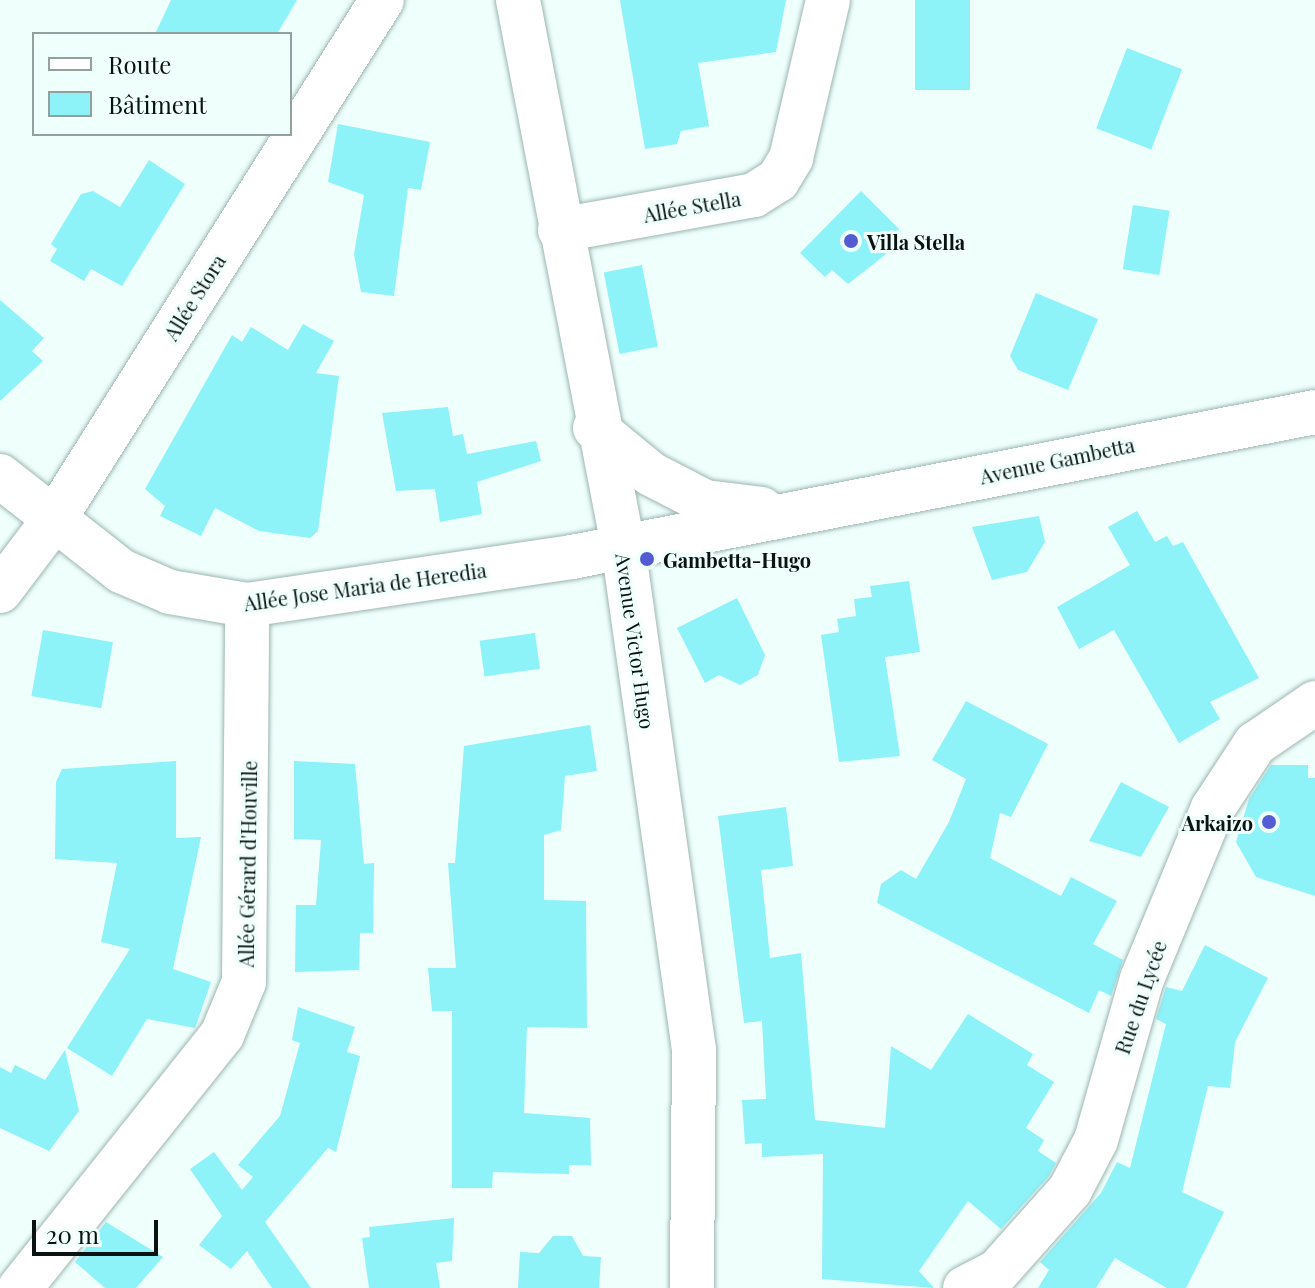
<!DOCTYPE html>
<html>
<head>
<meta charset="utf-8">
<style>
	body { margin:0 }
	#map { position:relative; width:1315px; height:1288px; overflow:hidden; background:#effffc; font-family:"Playfair Display",serif }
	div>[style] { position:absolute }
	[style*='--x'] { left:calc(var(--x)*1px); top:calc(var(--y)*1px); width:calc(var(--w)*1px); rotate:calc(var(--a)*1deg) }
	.building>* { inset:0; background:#8ef2f9; transform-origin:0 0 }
	.roads { filter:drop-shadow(0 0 2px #9cb6b1) drop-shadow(0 0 2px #9cb6b1) }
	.minor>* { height:44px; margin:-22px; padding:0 22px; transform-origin:22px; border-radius:22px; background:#fff }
	.dots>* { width:22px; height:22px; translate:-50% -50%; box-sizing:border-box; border:4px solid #effffc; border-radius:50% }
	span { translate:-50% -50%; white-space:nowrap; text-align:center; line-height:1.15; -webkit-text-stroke:6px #effffc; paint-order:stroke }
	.street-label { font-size:20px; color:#0a1311 }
	.poi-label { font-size:20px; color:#0a1311; font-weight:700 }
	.left { translate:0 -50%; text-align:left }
	.right { translate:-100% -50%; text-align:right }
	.legend { position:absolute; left:32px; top:32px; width:260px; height:104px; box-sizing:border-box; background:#effffc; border:2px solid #93a19e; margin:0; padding:10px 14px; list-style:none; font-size:24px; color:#0a1311 }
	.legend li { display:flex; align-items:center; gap:16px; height:40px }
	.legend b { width:40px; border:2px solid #93a19e }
	.scale { position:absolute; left:32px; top:1220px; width:126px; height:36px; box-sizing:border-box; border:4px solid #0a1311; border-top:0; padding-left:10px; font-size:24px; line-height:28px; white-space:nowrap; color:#0a1311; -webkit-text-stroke:6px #effffc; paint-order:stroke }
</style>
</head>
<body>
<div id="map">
	<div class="building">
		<i style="clip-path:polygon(171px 0,297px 0,277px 34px,155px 34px)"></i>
		<i style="clip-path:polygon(620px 0,786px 0,776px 52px,698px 63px,709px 126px,681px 131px,677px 144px,645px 149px)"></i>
		<i style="left:915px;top:0;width:55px;height:90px"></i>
		<i style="left:1127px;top:48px;width:59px;height:86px;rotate:21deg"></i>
		<i style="clip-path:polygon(338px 124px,430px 142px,421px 190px,408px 188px,394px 296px,361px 292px,354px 254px,364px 195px,328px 182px)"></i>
		<i style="clip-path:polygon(149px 160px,185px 184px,122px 286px,91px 269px,84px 281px,50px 261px,57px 249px,51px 244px,81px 194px,93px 191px,120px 207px)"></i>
		<i style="clip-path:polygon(861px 191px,901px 231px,885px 255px,848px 284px,832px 270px,825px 277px,800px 253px)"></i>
		<i style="left:1133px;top:205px;width:37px;height:65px;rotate:9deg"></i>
		<i style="left:642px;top:265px;width:83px;height:39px;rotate:79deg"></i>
		<i style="clip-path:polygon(1036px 293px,1098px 319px,1068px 390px,1018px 370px,1010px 356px)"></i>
		<i style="clip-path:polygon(0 300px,44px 338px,32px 351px,43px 361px,0 401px)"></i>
		<i style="clip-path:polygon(303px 324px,334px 341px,316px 373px,339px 376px,318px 531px,310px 538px,259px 531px,215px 508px,201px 536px,160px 516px,165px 506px,145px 489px,232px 335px,242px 342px,251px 327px,288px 350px)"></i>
		<i style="clip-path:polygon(448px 407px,453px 436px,463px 434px,467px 454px,536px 441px,541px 461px,477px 482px,482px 514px,440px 522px,435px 489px,396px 491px,382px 413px)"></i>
		<i style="clip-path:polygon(1137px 511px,1155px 542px,1167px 536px,1173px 546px,1183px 542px,1259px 678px,1210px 702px,1220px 719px,1179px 743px,1114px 630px,1079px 649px,1057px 607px,1130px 565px,1108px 527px)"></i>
		<i style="clip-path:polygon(1039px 516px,1045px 542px,1027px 572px,992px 580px,972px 527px)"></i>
		<i style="clip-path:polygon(909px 581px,920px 652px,885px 657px,900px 756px,839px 762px,821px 635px,839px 632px,837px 619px,856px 616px,854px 599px,872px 597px,870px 586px)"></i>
		<i style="clip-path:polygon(737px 598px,765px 655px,758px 675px,740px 685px,719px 675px,705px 683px,677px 628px)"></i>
		<i style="left:43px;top:630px;width:71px;height:67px;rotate:10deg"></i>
		<i style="left:535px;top:633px;width:36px;height:56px;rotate:82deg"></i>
		<i style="clip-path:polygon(966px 701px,1048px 744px,1011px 817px,1000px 813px,990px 858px,1061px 896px,1071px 877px,1117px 901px,1093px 944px,1123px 960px,1111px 996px,1099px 990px,1089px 1013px,877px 903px,881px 884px,901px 870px,916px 879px,949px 822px,966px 779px,932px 760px)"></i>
		<i style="clip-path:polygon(590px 725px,597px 771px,565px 776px,561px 830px,544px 835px,544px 900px,586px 901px,587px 1028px,527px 1027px,524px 1113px,590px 1118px,591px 1165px,569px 1165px,569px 1174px,493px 1172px,492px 1188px,452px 1188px,452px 1011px,432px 1011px,428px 968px,456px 968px,448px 863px,455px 863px,464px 746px)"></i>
		<i style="clip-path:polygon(176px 761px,176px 838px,201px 837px,173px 969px,211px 982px,195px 1028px,147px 1019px,112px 1076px,67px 1048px,130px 949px,101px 942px,117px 863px,55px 859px,56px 782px,62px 769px)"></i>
		<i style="clip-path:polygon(294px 761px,355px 764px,364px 864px,374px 863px,373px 933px,360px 933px,359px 970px,295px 972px,296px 905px,316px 905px,321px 840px,294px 839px)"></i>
		<i style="clip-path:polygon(1271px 765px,1308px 765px,1308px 778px,1315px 778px,1315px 896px,1256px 877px,1236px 842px,1249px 799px)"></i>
		<i style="clip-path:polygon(1121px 782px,1169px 807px,1141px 857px,1089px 841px)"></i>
		<i style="clip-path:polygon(786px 807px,793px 866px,761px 870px,770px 958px,801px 953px,815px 1120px,885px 1128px,891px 1046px,931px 1070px,968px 1014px,1033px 1054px,1027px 1065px,1054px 1082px,1026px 1128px,1044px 1140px,1038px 1151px,1056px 1163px,1049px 1176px,1001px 1229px,968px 1201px,919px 1271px,934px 1288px,822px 1279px,823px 1154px,762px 1157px,762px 1143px,745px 1144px,742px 1100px,766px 1099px,762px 1021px,744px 1023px,718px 816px)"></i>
		<i style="clip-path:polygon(1205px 945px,1268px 978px,1235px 1042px,1230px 1088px,1208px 1086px,1182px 1192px,1224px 1212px,1186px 1288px,1167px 1288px,1115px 1258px,1096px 1288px,1038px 1288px,1049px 1270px,1040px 1262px,1101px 1193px,1117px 1162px,1130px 1168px,1166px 1024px,1156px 1019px,1166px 987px,1182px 991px)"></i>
		<i style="clip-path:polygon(298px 1007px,355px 1027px,347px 1052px,360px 1056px,336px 1152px,328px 1148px,265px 1222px,311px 1288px,272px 1288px,247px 1251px,231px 1269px,199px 1245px,222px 1216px,190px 1169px,214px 1152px,242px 1190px,253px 1177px,238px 1165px,280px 1116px,300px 1043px,292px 1040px)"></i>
		<i style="clip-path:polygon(65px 1050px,79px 1111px,49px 1151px,0 1128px,0 1067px,11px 1073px,15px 1065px,45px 1080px)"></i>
		<i style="clip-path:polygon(454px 1218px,452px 1261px,436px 1263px,440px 1288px,369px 1288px,362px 1238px,370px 1237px,369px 1227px)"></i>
		<i style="clip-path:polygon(106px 1222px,163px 1257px,136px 1288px,105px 1288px,75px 1262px)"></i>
		<i style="clip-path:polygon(553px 1236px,572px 1236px,583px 1256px,601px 1257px,599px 1288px,518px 1288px,520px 1252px,539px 1253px)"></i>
	</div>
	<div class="roads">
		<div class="minor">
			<i style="--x:518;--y:0;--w:556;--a:79.11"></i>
			<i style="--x:623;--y:546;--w:509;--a:81.98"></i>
			<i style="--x:694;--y:1050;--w:238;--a:90.5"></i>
			<i style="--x:560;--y:230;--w:197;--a:-10.2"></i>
			<i style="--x:754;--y:195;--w:28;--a:-32"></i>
			<i style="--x:778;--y:180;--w:26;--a:-59"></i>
			<i style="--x:791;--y:158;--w:162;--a:-76.8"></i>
			<i style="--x:595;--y:428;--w:72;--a:39.4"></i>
			<i style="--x:651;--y:474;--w:61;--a:27.4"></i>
			<i style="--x:705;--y:502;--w:57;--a:7"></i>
			<i style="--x:0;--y:476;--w:154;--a:38.1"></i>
			<i style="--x:121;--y:571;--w:53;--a:23.2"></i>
			<i style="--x:170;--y:592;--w:78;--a:9.6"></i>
			<i style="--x:247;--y:605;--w:329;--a:-8.4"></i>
			<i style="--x:572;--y:557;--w:757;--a:-11.04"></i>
			<i style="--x:0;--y:591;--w:88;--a:-52.9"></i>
			<i style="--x:53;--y:521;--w:616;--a:-57.73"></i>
			<i style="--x:20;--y:1288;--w:324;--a:-51.4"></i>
			<i style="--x:222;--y:1035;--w:57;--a:-67.5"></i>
			<i style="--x:244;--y:982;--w:377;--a:-89.5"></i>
			<i style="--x:965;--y:1288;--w:36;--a:-27"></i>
			<i style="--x:997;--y:1272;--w:110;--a:-48.3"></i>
			<i style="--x:1070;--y:1190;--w:56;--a:-62.5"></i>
			<i style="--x:1096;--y:1140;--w:167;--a:-74.1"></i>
			<i style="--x:1142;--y:979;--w:185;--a:-67.5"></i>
			<i style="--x:1213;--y:808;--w:77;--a:-56.7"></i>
			<i style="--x:1255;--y:744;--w:73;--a:-34.3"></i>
		</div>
	</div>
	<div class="dots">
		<i style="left:851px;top:241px;background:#545cd3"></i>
		<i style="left:647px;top:559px;background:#545cd3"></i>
		<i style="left:1269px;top:822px;background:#545cd3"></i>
	</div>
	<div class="street-label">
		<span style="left:692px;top:206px;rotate:-10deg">Allée Stella</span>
		<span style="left:194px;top:297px;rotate:-58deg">Allée Stora</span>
		<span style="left:1057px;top:460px;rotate:-12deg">Avenue Gambetta</span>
		<span style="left:365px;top:586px;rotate:-8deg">Allée Jose Maria de Heredia</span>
		<span style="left:636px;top:641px;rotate:82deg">Avenue Victor Hugo</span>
		<span style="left:247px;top:864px;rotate:-89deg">Allée Gérard d'Houville</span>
		<span style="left:1140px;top:997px;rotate:-71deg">Rue du Lycée</span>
	</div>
	<div class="poi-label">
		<span class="left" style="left:867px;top:241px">Villa Stella</span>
		<span class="left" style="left:663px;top:559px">Gambetta-Hugo</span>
		<span class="right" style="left:1253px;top:822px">Arkaizo</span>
	</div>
	<ul class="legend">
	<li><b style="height:10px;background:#fff"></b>Route</li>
	<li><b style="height:22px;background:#8ef2f9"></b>Bâtiment</li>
	</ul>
	<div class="scale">20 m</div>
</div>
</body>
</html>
